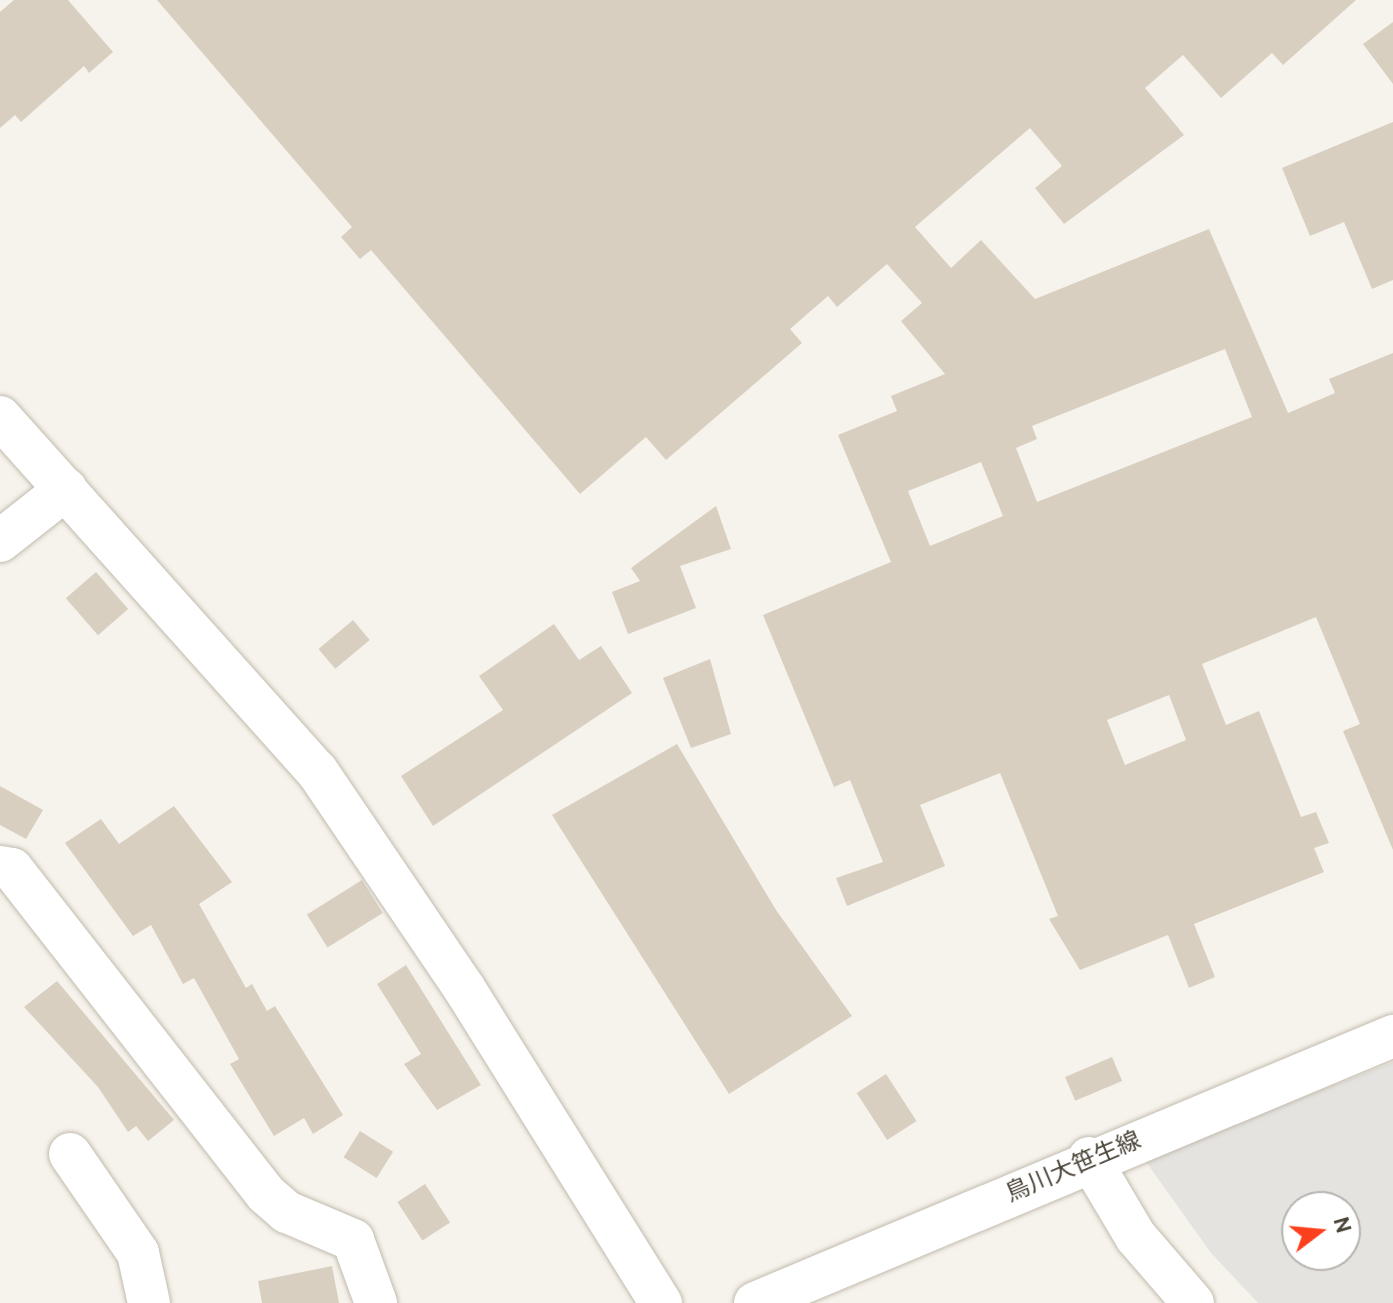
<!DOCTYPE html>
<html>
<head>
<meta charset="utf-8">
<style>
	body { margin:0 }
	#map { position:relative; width:1393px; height:1303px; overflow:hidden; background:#f6f3ec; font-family:Cabin,"Noto Sans JP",sans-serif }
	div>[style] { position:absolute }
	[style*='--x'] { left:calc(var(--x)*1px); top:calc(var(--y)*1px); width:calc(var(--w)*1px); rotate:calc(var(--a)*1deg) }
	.parking>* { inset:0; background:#e5e3e0 }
	.building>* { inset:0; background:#d8cfc1; transform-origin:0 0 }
	.roads { filter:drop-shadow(0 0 2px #c2bbae) drop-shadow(0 0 2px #c2bbae) }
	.minor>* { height:42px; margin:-21px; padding:0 21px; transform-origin:21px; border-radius:21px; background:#fff }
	span { translate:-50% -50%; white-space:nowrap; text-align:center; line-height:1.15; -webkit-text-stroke:6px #fff; paint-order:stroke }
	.street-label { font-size:24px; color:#4b4439 }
	.north { position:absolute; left:1281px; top:1191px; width:80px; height:80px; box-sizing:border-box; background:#fff; border:2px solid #b7b4b0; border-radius:50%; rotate:74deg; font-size:22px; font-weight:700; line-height:32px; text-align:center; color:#4b4439 }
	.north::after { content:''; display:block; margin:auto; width:28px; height:36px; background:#fc3f1d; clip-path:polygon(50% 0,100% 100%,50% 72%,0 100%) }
</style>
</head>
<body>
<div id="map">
	<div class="parking">
		<i style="clip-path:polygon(evenodd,1393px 1062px,1393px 1303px,1258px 1303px,1211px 1253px,1144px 1159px,1393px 1062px,1297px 1207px,1345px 1207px,1345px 1255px,1297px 1255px,1297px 1207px)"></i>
	</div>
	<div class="building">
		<i style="clip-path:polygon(14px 0,68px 0,113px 52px,89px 73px,84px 66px,21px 122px,15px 115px,0 128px,0 12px)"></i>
		<i style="clip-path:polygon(evenodd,157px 0,1356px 0,1283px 65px,1272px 53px,1221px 98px,1183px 55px,1145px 88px,1184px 135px,1064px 224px,1035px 188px,1062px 166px,1030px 128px,915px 227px,951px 268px,981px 240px,1035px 299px,1209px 229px,1288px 413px,1335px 393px,1329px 379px,1393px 353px,1393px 850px,1343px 731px,1360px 724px,1316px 617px,1202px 664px,1226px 725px,1259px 711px,1301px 817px,1316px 812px,1329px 843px,1314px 848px,1324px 872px,1194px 924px,1215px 977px,1189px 988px,1168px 935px,1080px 970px,1049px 919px,1058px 916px,1000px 773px,920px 805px,945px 866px,847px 906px,836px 878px,883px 862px,850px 780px,834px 787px,763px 615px,891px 562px,838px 435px,897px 411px,891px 396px,945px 374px,901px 321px,922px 303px,887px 264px,837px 307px,828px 296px,790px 329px,802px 343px,666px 460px,646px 437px,580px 494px,371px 250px,360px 259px,341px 237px,352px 227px,157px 0,1225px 349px,1252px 417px,1037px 502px,1016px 448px,1037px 439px,1032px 426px,1225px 349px,157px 0,981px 462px,1003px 516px,930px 546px,908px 491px,981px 462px,157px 0,1169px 695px,1186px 740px,1125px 765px,1107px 720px,1169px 695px)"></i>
		<i style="clip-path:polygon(1393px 22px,1393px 84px,1363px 44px)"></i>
		<i style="clip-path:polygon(1393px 122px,1393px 280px,1372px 289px,1344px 222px,1310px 236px,1282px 168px)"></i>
		<i style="clip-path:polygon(716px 506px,731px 549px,680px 566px,696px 608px,628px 634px,612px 592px,640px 581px,631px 568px)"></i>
		<i style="left:96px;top:572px;width:49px;height:40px;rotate:49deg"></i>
		<i style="left:353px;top:620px;width:26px;height:45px;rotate:50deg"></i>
		<i style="clip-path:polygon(554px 624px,579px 660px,601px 646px,632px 693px,433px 826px,401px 776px,503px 710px,479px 676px)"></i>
		<i style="clip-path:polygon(710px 659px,731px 734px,691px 748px,663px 678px)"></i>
		<i style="clip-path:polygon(677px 744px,776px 910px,852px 1016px,729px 1094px,552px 815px)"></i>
		<i style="clip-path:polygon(0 786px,43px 810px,26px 839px,0 825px)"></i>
		<i style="clip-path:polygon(174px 806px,232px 882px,199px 904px,246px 988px,252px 984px,267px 1011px,275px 1006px,343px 1115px,313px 1134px,304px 1118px,274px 1136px,230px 1064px,239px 1059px,194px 978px,183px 984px,151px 925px,133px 936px,65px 843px,101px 819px,119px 844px)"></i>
		<i style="left:362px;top:880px;width:39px;height:65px;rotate:58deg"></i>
		<i style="clip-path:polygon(406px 965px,481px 1085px,437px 1110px,404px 1064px,421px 1054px,377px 984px)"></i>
		<i style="clip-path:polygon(57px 981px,174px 1120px,148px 1141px,136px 1126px,128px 1132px,98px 1087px,24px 1007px)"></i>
		<i style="left:1112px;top:1057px;width:26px;height:51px;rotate:67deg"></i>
		<i style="left:886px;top:1074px;width:56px;height:35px;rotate:57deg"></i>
		<i style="left:360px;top:1131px;width:39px;height:31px;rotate:32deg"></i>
		<i style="left:425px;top:1184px;width:46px;height:33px;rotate:57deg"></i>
		<i style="clip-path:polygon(332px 1266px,339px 1303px,262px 1303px,258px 1281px)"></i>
	</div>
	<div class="roads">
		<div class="minor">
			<i style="--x:0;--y:417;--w:475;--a:48.2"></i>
			<i style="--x:317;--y:771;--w:262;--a:55.9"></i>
			<i style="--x:464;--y:988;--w:372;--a:58"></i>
			<i style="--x:0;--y:541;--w:84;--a:-38.2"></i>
			<i style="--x:0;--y:867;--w:12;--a:9"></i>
			<i style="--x:12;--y:869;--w:412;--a:52"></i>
			<i style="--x:266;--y:1194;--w:28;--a:41"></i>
			<i style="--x:287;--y:1212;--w:72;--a:23"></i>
			<i style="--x:353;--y:1240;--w:67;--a:69.9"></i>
			<i style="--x:70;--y:1154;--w:120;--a:55.5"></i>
			<i style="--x:138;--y:1253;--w:51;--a:77.6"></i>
			<i style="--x:1089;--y:1158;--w:92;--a:59.3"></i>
			<i style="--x:1136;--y:1237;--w:87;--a:49.2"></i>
			<i style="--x:755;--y:1303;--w:692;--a:-22.71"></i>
		</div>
	</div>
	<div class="street-label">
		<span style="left:1073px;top:1166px;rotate:-23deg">鳥川大笹生線</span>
	</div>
	<div class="north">N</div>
</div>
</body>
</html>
